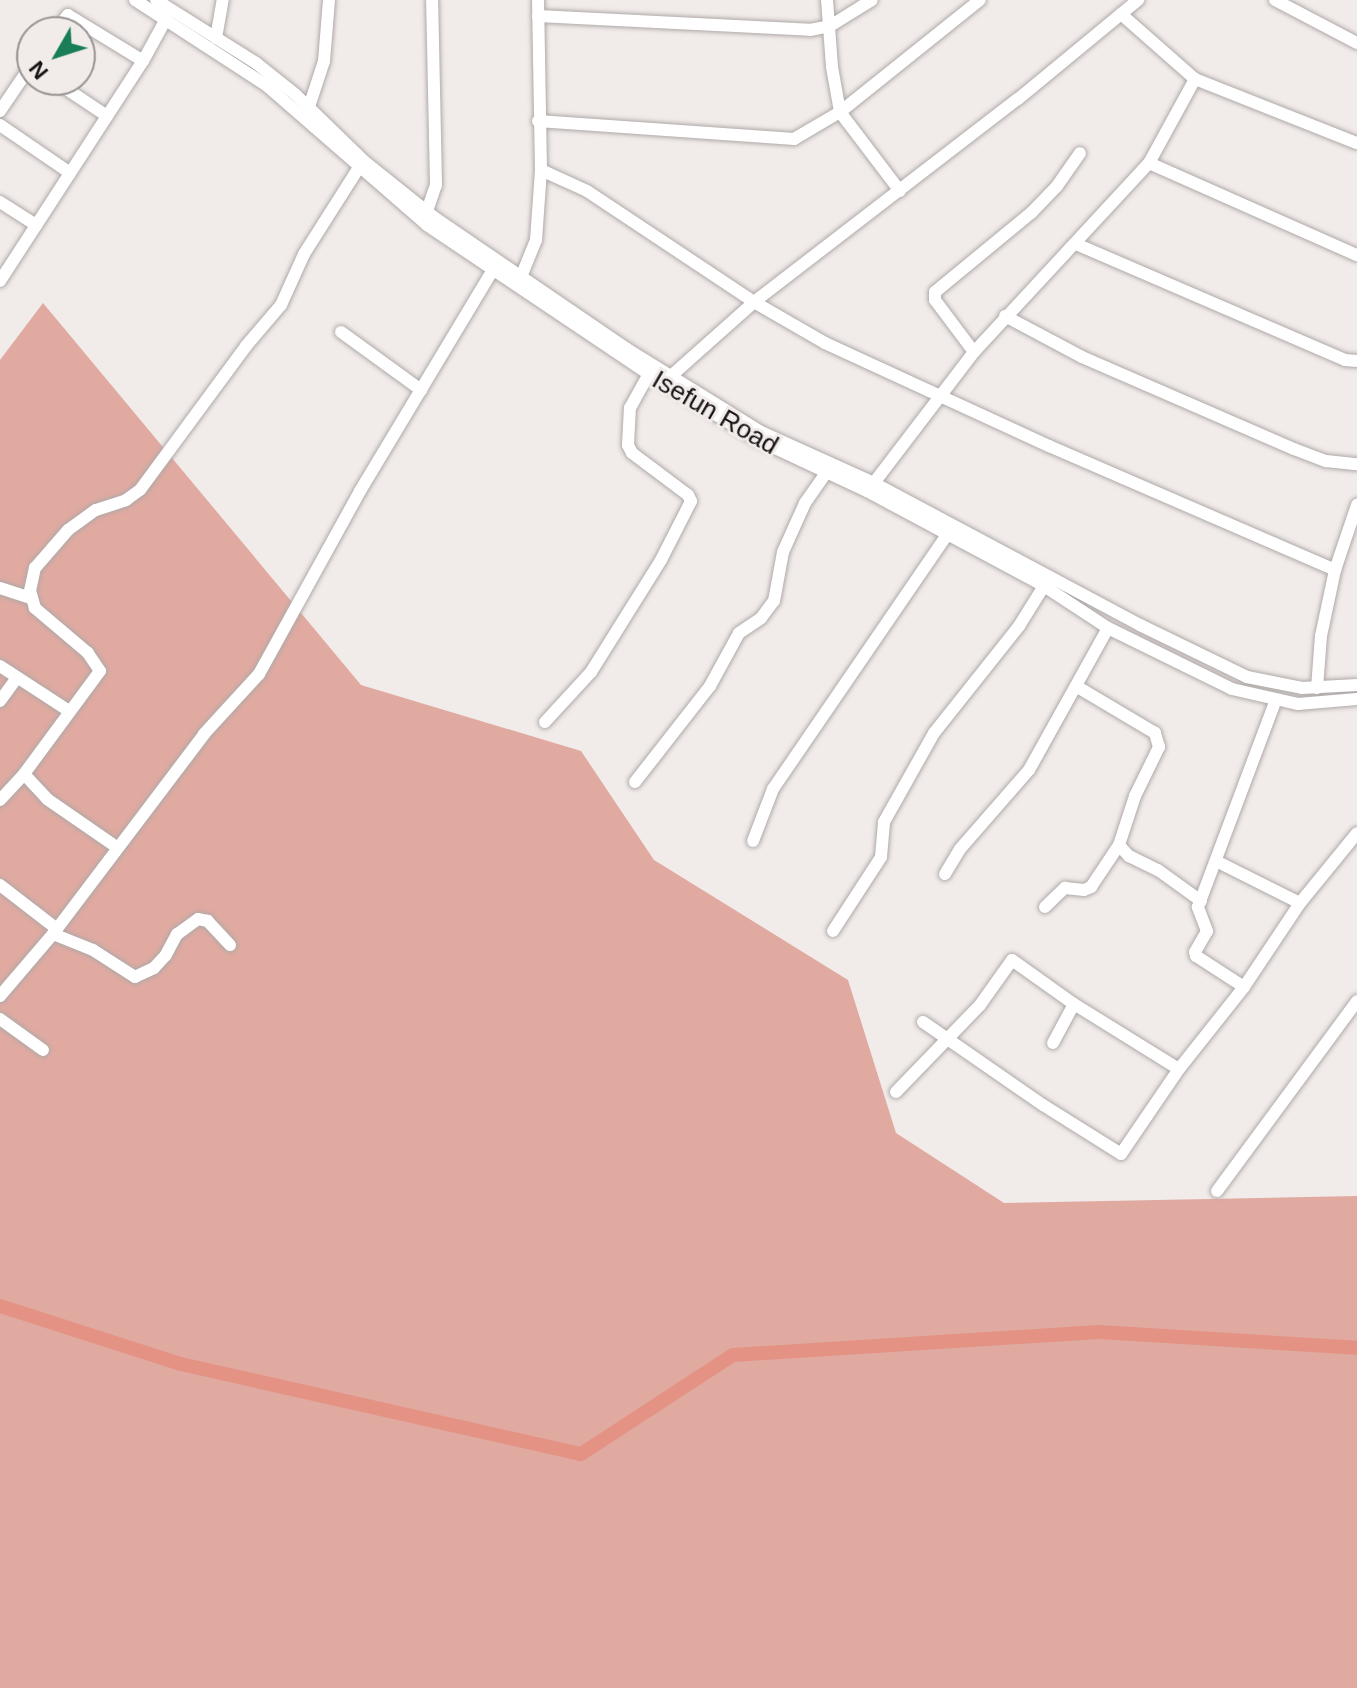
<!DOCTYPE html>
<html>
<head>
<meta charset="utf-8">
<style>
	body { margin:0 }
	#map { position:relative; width:1357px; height:1688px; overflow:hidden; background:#f1ebe9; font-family:Helvetica,sans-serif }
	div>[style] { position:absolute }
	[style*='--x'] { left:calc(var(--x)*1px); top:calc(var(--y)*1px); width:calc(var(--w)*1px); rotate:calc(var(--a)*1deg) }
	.green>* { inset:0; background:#e0aaa1 }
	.river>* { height:14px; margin:-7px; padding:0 7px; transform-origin:7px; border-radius:7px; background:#e49284 }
	.roads { filter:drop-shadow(0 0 2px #afa9a8) drop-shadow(0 0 2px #afa9a8) }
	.minor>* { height:12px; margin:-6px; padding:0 6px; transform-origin:6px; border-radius:6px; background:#fff }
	span { translate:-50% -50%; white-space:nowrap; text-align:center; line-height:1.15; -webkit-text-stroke:6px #f1ebe9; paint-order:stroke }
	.street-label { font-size:26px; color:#151212 }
	.north { position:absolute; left:16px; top:16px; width:80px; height:80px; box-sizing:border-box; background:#f1ebe9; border:2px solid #999493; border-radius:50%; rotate:231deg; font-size:22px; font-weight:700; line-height:32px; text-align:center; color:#151212 }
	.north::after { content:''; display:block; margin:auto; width:28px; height:36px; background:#197e57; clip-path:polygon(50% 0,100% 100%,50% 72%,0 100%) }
</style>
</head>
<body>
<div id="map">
	<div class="green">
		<i style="clip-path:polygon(43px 303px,361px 685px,581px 751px,654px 860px,848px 980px,896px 1133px,1004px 1203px,1357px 1196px,1357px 1688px,0 1688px,0 360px)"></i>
	</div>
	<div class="river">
		<i style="--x:0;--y:1306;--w:190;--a:17.8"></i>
		<i style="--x:181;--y:1364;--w:410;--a:12.7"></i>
		<i style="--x:581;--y:1454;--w:181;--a:-33.1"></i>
		<i style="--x:733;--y:1355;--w:367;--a:-3.6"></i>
		<i style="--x:1099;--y:1332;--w:258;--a:3.5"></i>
	</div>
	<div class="roads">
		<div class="minor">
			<i style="--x:135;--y:0;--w:156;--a:33"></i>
			<i style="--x:266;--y:85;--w:213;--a:41"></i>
			<i style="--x:427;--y:225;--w:267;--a:33.9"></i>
			<i style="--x:649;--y:374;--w:125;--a:31.3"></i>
			<i style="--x:756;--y:439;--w:123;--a:25.1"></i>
			<i style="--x:867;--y:491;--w:201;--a:28.2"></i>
			<i style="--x:1044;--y:586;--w:77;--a:33.3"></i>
			<i style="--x:1108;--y:628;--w:138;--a:26.2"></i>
			<i style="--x:1232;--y:689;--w:68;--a:12.8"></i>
			<i style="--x:1298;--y:704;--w:59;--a:-4.8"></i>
			<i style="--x:156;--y:0;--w:118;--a:32.2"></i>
			<i style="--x:256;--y:63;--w:50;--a:38.5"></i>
			<i style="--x:295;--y:94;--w:98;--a:44.2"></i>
			<i style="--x:365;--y:162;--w:90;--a:38.7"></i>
			<i style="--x:435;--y:218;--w:232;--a:34.3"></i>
			<i style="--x:627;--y:349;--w:158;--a:31.8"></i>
			<i style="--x:761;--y:432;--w:124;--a:24.3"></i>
			<i style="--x:874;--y:483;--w:302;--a:28.1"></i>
			<i style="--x:1140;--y:625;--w:119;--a:25.9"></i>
			<i style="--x:1247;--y:677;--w:56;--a:11.3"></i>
			<i style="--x:1302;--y:688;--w:55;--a:-3.1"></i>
			<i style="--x:827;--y:0;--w:67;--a:85.7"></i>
			<i style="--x:832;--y:67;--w:46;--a:79.9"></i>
			<i style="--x:840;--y:112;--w:99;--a:52.8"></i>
			<i style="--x:1275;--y:0;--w:93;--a:27.7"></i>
			<i style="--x:1121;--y:14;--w:98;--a:41.3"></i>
			<i style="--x:1195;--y:79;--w:174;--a:21.6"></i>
			<i style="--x:538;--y:16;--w:272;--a:2.9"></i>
			<i style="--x:810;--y:30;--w:20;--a:-11"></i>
			<i style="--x:830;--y:26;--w:49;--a:-31.8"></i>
			<i style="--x:54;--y:32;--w:22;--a:-51"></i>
			<i style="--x:68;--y:15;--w:88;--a:31.5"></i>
			<i style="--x:216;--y:38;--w:39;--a:-80"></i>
			<i style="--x:53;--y:80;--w:65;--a:33.7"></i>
			<i style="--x:309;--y:107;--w:48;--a:-71.9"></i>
			<i style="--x:324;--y:61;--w:61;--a:-85.3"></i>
			<i style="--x:0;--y:111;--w:57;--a:-55.8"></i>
			<i style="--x:538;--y:121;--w:257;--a:4"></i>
			<i style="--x:794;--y:139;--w:53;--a:-30.4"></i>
			<i style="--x:840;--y:112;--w:179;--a:-38.7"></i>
			<i style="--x:0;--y:125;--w:85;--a:34.4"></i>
			<i style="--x:1149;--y:163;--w:227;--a:23.9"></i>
			<i style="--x:541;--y:170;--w:51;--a:24.5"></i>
			<i style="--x:587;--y:191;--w:201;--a:33.6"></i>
			<i style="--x:754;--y:302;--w:82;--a:30"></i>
			<i style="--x:825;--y:343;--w:247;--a:24.7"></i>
			<i style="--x:1049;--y:446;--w:312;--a:23.4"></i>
			<i style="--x:0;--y:202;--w:43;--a:32.6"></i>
			<i style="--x:427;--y:211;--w:28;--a:-71"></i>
			<i style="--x:436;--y:185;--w:185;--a:-91.2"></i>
			<i style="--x:1076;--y:244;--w:293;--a:23.3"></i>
			<i style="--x:1345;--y:360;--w:12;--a:5"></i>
			<i style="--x:521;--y:277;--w:40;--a:-68"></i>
			<i style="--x:536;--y:240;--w:70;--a:-85.9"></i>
			<i style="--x:541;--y:170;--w:170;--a:-91"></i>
			<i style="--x:0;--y:281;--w:262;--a:-57"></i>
			<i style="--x:143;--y:61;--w:48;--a:-61.3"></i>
			<i style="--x:1005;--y:316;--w:87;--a:28"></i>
			<i style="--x:1082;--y:357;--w:231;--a:23.5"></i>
			<i style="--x:1294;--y:449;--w:34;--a:21"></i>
			<i style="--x:1326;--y:461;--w:31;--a:6"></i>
			<i style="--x:341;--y:332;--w:99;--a:35.9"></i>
			<i style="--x:974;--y:352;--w:65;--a:-126.9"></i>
			<i style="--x:935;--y:300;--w:8;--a:-90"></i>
			<i style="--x:935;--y:292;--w:126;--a:-39.5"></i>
			<i style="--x:1032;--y:212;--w:36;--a:-46"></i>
			<i style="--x:1057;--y:186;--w:40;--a:-55.1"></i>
			<i style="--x:671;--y:376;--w:111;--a:-41.7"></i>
			<i style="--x:754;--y:302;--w:333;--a:-37.6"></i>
			<i style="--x:1018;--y:99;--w:156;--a:-39.5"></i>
			<i style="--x:870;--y:488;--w:171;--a:-52.6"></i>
			<i style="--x:974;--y:352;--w:258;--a:-47.2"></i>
			<i style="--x:1149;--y:163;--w:96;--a:-61.3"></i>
			<i style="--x:0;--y:588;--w:33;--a:18"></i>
			<i style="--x:0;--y:666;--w:82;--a:33.1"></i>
			<i style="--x:1317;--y:688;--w:52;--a:-85.6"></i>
			<i style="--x:1321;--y:636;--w:67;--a:-78"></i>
			<i style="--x:1335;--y:570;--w:69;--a:-71.3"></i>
			<i style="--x:0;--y:701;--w:27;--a:-54"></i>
			<i style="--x:545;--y:722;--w:68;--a:-47.4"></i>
			<i style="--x:591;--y:672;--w:132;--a:-58"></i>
			<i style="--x:661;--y:560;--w:66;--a:-63"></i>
			<i style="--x:691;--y:501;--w:7;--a:-117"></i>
			<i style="--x:688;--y:495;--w:70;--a:-143.1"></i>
			<i style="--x:632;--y:453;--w:9;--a:-117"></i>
			<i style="--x:628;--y:445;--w:37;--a:-87"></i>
			<i style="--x:630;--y:408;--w:39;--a:-61"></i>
			<i style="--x:24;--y:774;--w:34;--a:47"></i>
			<i style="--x:47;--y:799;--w:86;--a:34.6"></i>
			<i style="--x:635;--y:782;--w:122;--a:-52"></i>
			<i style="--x:710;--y:686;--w:60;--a:-61.3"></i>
			<i style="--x:739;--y:633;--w:27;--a:-34"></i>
			<i style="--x:761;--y:618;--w:21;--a:-53"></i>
			<i style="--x:774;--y:601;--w:50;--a:-79.6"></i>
			<i style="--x:783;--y:552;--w:54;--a:-65.8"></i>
			<i style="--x:805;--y:503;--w:35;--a:-55"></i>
			<i style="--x:0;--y:800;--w:35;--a:-47"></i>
			<i style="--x:24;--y:774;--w:128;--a:-53.6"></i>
			<i style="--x:100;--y:671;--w:22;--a:-124"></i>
			<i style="--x:88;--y:653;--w:70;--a:-139.7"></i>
			<i style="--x:35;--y:608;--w:18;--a:-106"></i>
			<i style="--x:30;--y:591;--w:24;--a:-78"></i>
			<i style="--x:35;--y:568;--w:50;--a:-49"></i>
			<i style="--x:68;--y:530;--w:34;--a:-36"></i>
			<i style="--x:96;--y:510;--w:32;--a:-18"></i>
			<i style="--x:126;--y:500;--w:17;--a:-36"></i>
			<i style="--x:140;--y:490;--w:179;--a:-53.6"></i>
			<i style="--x:246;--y:346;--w:54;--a:-49.5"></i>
			<i style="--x:281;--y:305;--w:56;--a:-65.7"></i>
			<i style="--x:304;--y:254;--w:101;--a:-57.6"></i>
			<i style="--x:753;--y:841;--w:56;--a:-69"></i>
			<i style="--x:773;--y:789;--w:308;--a:-55.6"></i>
			<i style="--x:1119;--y:845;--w:15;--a:48"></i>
			<i style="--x:1129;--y:856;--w:32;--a:26"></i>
			<i style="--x:1158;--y:870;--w:53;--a:35.8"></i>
			<i style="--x:1216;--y:861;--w:94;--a:26.6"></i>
			<i style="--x:945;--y:874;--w:29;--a:-59"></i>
			<i style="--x:960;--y:849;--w:105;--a:-48.9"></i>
			<i style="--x:1029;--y:770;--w:162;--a:-60.9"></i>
			<i style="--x:0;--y:885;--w:72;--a:37.7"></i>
			<i style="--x:1045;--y:907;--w:28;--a:-44"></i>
			<i style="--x:1065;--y:888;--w:19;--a:6"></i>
			<i style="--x:1084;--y:890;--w:8;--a:-23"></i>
			<i style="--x:1091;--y:887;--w:50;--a:-56.3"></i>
			<i style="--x:1119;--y:845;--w:52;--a:-71.9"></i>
			<i style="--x:1135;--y:796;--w:55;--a:-63.9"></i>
			<i style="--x:1159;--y:747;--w:15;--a:-106"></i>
			<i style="--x:1155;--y:733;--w:92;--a:-149.3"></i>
			<i style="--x:833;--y:931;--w:88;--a:-57"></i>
			<i style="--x:881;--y:857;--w:35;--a:-85"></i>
			<i style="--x:884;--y:822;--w:102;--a:-60.7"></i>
			<i style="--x:934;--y:733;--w:137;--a:-51.5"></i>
			<i style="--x:1019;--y:626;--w:47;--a:-58"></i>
			<i style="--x:230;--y:945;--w:33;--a:-133"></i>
			<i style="--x:208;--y:921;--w:10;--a:-169"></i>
			<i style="--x:198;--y:919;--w:26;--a:144"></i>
			<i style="--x:177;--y:934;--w:24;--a:118"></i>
			<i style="--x:166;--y:955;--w:18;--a:133"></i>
			<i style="--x:154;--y:968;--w:21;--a:155"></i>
			<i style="--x:135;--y:977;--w:50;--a:-147.3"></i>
			<i style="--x:93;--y:950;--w:43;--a:-158.2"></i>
			<i style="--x:53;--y:934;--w:251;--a:-52.9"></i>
			<i style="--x:204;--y:734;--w:81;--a:-47.5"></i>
			<i style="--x:259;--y:674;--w:209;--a:-61.1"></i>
			<i style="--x:360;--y:491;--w:257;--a:-59"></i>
			<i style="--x:1244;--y:987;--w:57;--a:-147.1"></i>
			<i style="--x:1196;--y:956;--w:4;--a:-104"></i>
			<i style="--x:1195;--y:952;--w:24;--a:-60"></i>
			<i style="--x:1207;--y:931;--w:26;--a:-111"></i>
			<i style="--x:1198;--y:907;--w:219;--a:-69.4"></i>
			<i style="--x:0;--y:996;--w:82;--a:-49.5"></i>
			<i style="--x:0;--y:1019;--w:53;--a:35.8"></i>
			<i style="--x:923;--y:1022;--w:146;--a:34.7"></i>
			<i style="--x:1043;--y:1105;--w:92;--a:32.1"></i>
			<i style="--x:1121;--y:1154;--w:103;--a:-55.7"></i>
			<i style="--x:1179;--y:1069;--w:105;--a:-51.6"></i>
			<i style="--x:1244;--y:987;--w:101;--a:-56.3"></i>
			<i style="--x:1300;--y:903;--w:90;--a:-50.8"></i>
			<i style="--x:1053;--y:1043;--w:44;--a:-61.7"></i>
			<i style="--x:896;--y:1092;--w:121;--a:-46"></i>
			<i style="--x:980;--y:1005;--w:55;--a:-54.6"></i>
			<i style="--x:1012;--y:960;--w:76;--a:35.4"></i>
			<i style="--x:1074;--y:1004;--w:123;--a:31.8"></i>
			<i style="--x:1217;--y:1191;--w:236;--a:-53.6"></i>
		</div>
	</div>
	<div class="street-label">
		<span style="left:715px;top:413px;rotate:30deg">Isefun Road</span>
	</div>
	<div class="north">N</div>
</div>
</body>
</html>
